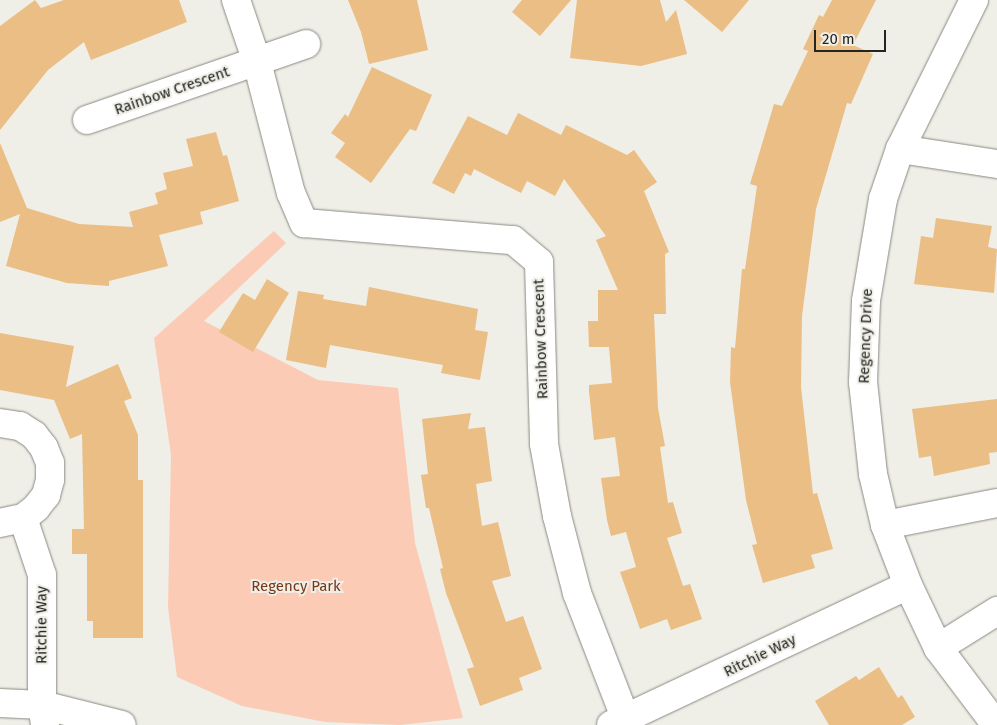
<!DOCTYPE html>
<html>
<head>
<meta charset="utf-8">
<style>
	body { margin:0 }
	#map { position:relative; width:997px; height:725px; overflow:hidden; background:#efeee7; font-family:"Fira Sans",sans-serif }
	div>[style] { position:absolute }
	[style*='--x'] { left:calc(var(--x)*1px); top:calc(var(--y)*1px); width:calc(var(--w)*1px); rotate:calc(var(--a)*1deg) }
	.green>* { inset:0; background:#fbcbb5 }
	.building>* { inset:0; background:#eabe84 }
	.roads { filter:drop-shadow(0 0 1px #8a8982) drop-shadow(0 0 1px #8a8982) }
	.minor>* { height:28px; margin:-14px; padding:0 14px; transform-origin:14px; border-radius:14px; background:#fff }
	span { translate:-50% -50%; white-space:nowrap; text-align:center; line-height:1.15; -webkit-text-stroke:4px #efeee7; paint-order:stroke }
	.street-label { font-size:15px; color:#242422 }
	.park-label { font-size:15px; color:#753818 }
	.scale { position:absolute; left:814px; top:30px; width:72px; height:22px; box-sizing:border-box; border:2px solid #242422; border-top:0; padding-left:6px; font-size:15px; line-height:18px; white-space:nowrap; color:#242422; -webkit-text-stroke:4px #efeee7; paint-order:stroke }
</style>
</head>
<body>
<div id="map">
	<div class="green">
		<i style="clip-path:polygon(274px 231px,286px 243px,204px 321px,318px 380px,398px 388px,415px 543px,463px 718px,400px 725px,325px 722px,242px 706px,177px 677px,168px 607px,171px 455px,154px 338px)"></i>
	</div>
	<div class="building">
		<i style="clip-path:polygon(35px 0,41px 8px,64px 0,179px 0,187px 22px,91px 60px,84px 42px,48px 70px,0 130px,0 26px)"></i>
		<i style="clip-path:polygon(348px 0,417px 0,428px 50px,369px 64px,361px 32px)"></i>
		<i style="clip-path:polygon(522px 0,571px 0,540px 36px,512px 12px)"></i>
		<i style="clip-path:polygon(577px 0,660px 0,666px 22px,676px 10px,687px 54px,641px 66px,570px 58px)"></i>
		<i style="clip-path:polygon(684px 0,749px 0,722px 32px)"></i>
		<i style="clip-path:polygon(832px 0,876px 0,853px 45px,873px 54px,851px 104px,847px 103px,816px 209px,802px 316px,801px 387px,813px 494px,817px 493px,833px 549px,811px 555px,815px 568px,763px 583px,752px 545px,757px 544px,746px 500px,730px 382px,731px 347px,735px 348px,742px 269px,745px 269px,757px 186px,750px 184px,774px 104px,782px 106px,808px 51px,803px 49px,819px 15px,823px 17px)"></i>
		<i style="clip-path:polygon(372px 67px,432px 95px,416px 131px,410px 129px,371px 183px,335px 157px,345px 143px,331px 133px,345px 114px,348px 117px)"></i>
		<i style="clip-path:polygon(518px 113px,561px 135px,566px 125px,627px 155px,634px 150px,657px 182px,644px 191px,669px 252px,665px 254px,666px 314px,654px 314px,658px 408px,665px 446px,660px 447px,668px 503px,673px 502px,682px 533px,667px 538px,683px 586px,690px 584px,702px 619px,671px 630px,667px 619px,640px 629px,620px 572px,636px 567px,626px 532px,611px 536px,607px 520px,601px 478px,620px 476px,615px 437px,594px 440px,589px 391px,589px 385px,612px 383px,609px 347px,589px 347px,588px 321px,598px 321px,598px 290px,618px 290px,596px 240px,606px 236px,564px 179px,555px 196px,527px 181px,521px 193px,474px 169px,471px 176px,465px 173px,454px 194px,432px 183px,468px 116px,507px 135px)"></i>
		<i style="clip-path:polygon(216px 132px,223px 156px,227px 155px,239px 201px,200px 212px,203px 224px,159px 235px,168px 266px,109px 281px,109px 286px,67px 283px,6px 266px,20px 214px,0 222px,0 143px,27px 208px,79px 224px,133px 227px,129px 212px,158px 204px,155px 193px,167px 189px,163px 173px,193px 166px,186px 139px)"></i>
		<i style="clip-path:polygon(936px 218px,992px 226px,988px 247px,997px 249px,994px 293px,914px 284px,921px 236px,933px 238px)"></i>
		<i style="clip-path:polygon(267px 279px,289px 293px,253px 352px,219px 332px,243px 293px,255px 300px)"></i>
		<i style="clip-path:polygon(369px 287px,478px 309px,475px 330px,488px 332px,480px 380px,441px 373px,443px 365px,330px 345px,326px 368px,286px 360px,298px 291px,324px 295px,323px 299px,366px 306px)"></i>
		<i style="clip-path:polygon(0 333px,74px 346px,66px 387px,118px 364px,132px 398px,124px 401px,138px 435px,138px 480px,143px 480px,143px 638px,93px 638px,93px 621px,87px 621px,87px 554px,72px 554px,72px 529px,84px 529px,82px 434px,70px 439px,54px 400px,0 390px)"></i>
		<i style="clip-path:polygon(997px 399px,997px 452px,989px 453px,990px 464px,934px 476px,931px 456px,919px 458px,912px 409px)"></i>
		<i style="clip-path:polygon(471px 413px,468px 429px,485px 427px,492px 481px,476px 484px,482px 526px,498px 522px,511px 576px,492px 581px,506px 622px,523px 616px,542px 669px,519px 678px,523px 690px,480px 706px,467px 669px,474px 667px,446px 593px,440px 569px,443px 568px,429px 508px,426px 508px,421px 475px,428px 474px,422px 419px)"></i>
		<i style="clip-path:polygon(879px 667px,898px 698px,902px 695px,915px 717px,902px 725px,829px 725px,815px 701px,856px 676px,859px 680px)"></i>
	</div>
	<div class="roads">
		<div class="minor">
			<i style="--x:236;--y:0;--w:65;--a:71.3"></i>
			<i style="--x:257;--y:62;--w:135;--a:75.5"></i>
			<i style="--x:291;--y:193;--w:33;--a:67"></i>
			<i style="--x:304;--y:223;--w:210;--a:4.7"></i>
			<i style="--x:513;--y:240;--w:34;--a:40"></i>
			<i style="--x:539;--y:262;--w:182;--a:88.4"></i>
			<i style="--x:544;--y:444;--w:73;--a:79.8"></i>
			<i style="--x:557;--y:516;--w:80;--a:75.4"></i>
			<i style="--x:577;--y:593;--w:142;--a:68.9"></i>
			<i style="--x:974;--y:0;--w:166;--a:116.4"></i>
			<i style="--x:900;--y:149;--w:53;--a:108.8"></i>
			<i style="--x:883;--y:199;--w:103;--a:99.5"></i>
			<i style="--x:866;--y:301;--w:81;--a:92.1"></i>
			<i style="--x:863;--y:382;--w:93;--a:83.8"></i>
			<i style="--x:873;--y:474;--w:52;--a:76.8"></i>
			<i style="--x:885;--y:525;--w:64;--a:69"></i>
			<i style="--x:908;--y:585;--w:70;--a:64.5"></i>
			<i style="--x:938;--y:648;--w:96;--a:53"></i>
			<i style="--x:87;--y:120;--w:232;--a:-19.1"></i>
			<i style="--x:900;--y:149;--w:98;--a:8.8"></i>
			<i style="--x:0;--y:423;--w:20;--a:9"></i>
			<i style="--x:20;--y:426;--w:17;--a:33"></i>
			<i style="--x:34;--y:435;--w:16;--a:52"></i>
			<i style="--x:44;--y:448;--w:16;--a:68"></i>
			<i style="--x:50;--y:463;--w:17;--a:90"></i>
			<i style="--x:50;--y:480;--w:16;--a:105"></i>
			<i style="--x:46;--y:495;--w:16;--a:128"></i>
			<i style="--x:36;--y:508;--w:16;--a:142"></i>
			<i style="--x:23;--y:518;--w:24;--a:168"></i>
			<i style="--x:23;--y:518;--w:60;--a:71.6"></i>
			<i style="--x:42;--y:575;--w:130;--a:90"></i>
			<i style="--x:42;--y:705;--w:20;--a:81"></i>
			<i style="--x:885;--y:525;--w:114;--a:-11.1"></i>
			<i style="--x:938;--y:648;--w:70;--a:-32.1"></i>
			<i style="--x:0;--y:703;--w:42;--a:2.7"></i>
			<i style="--x:42;--y:705;--w:82;--a:14"></i>
			<i style="--x:611;--y:725;--w:328;--a:-25.2"></i>
		</div>
	</div>
	<div class="street-label">
		<span style="left:172px;top:91px;rotate:-19deg">Rainbow Crescent</span>
		<span style="left:866px;top:336px;rotate:-88deg">Regency Drive</span>
		<span style="left:541px;top:339px;rotate:-92deg">Rainbow Crescent</span>
		<span style="left:42px;top:625px;rotate:-90deg">Ritchie Way</span>
		<span style="left:760px;top:656px;rotate:-26deg">Ritchie Way</span>
	</div>
	<div class="park-label">
		<span style="left:296px;top:587px">Regency Park</span>
	</div>
	<div class="scale">20 m</div>
</div>
</body>
</html>
